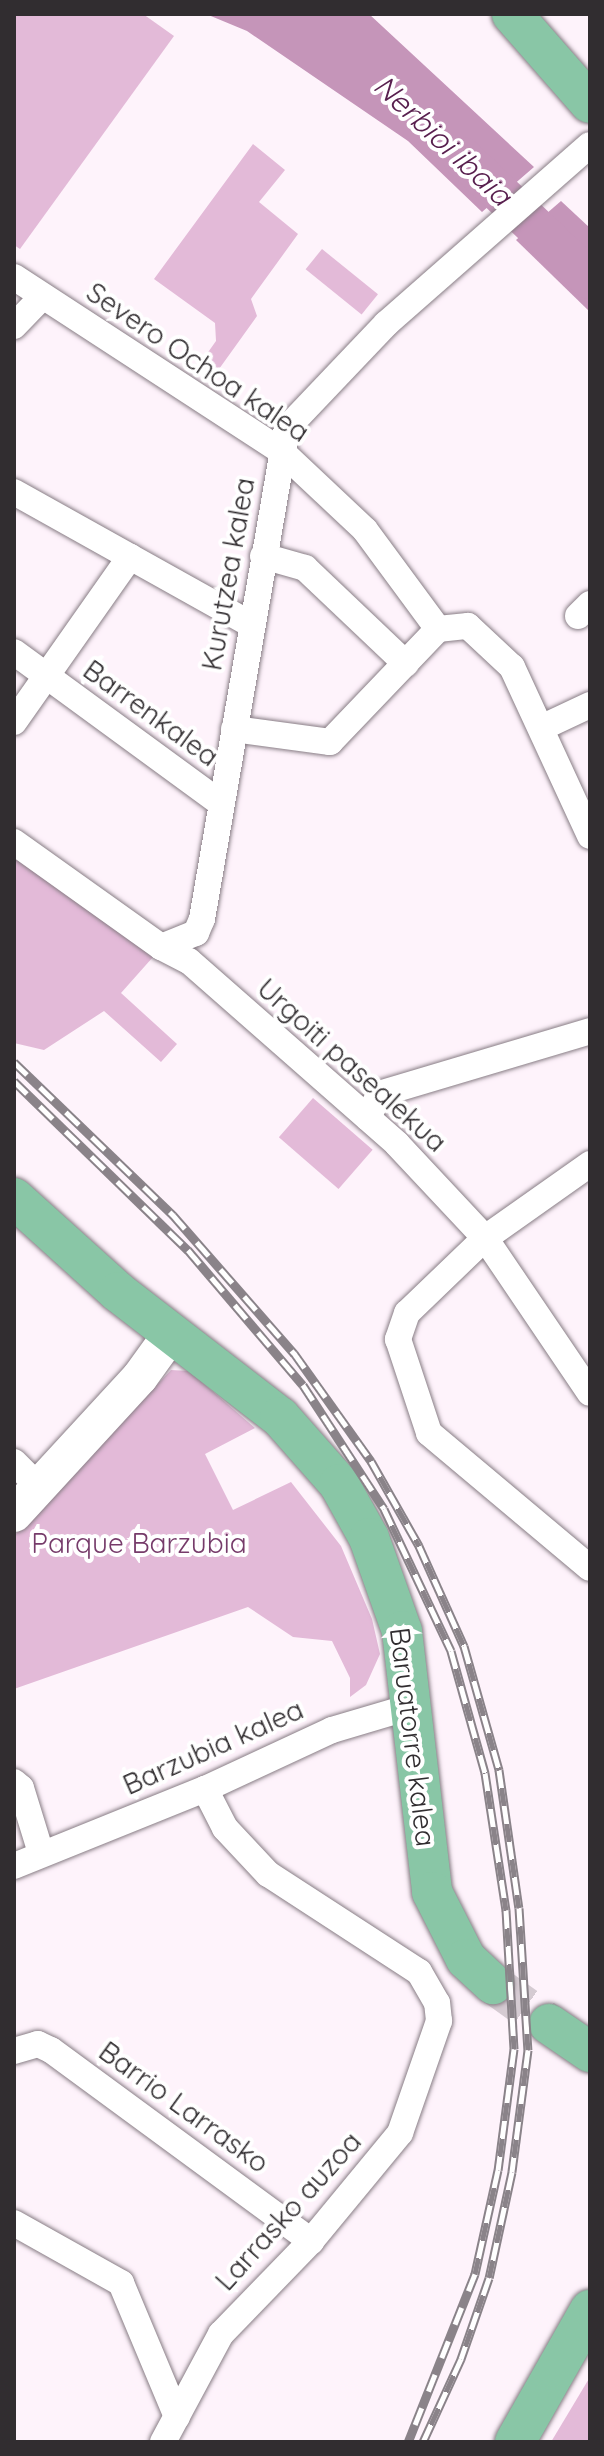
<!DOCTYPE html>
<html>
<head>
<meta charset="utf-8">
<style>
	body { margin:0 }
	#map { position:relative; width:604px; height:2456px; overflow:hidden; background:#fef3fb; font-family:Quicksand,sans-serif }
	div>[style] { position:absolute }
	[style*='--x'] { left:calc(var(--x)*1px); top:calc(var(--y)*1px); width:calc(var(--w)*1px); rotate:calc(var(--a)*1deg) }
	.green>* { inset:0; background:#e3bad8; transform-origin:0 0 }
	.water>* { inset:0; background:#c595b9 }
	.river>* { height:40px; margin:-20px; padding:0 20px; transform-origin:20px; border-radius:20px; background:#c595b9 }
	.primary-tunnel>* { height:40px; margin-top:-20px; transform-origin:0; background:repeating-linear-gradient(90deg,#d5cbd2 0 40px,transparent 0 60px) }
	.roads { filter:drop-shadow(0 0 2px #887d85) drop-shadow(0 0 2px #887d85) }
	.street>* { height:26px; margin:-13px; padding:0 13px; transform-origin:13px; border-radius:13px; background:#fff }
	.secondary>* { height:36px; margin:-18px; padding:0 18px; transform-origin:18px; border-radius:18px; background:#fff }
	.primary>* { height:40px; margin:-20px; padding:0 20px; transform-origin:20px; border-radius:20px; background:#89c6a6 }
	.rail>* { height:9px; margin-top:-4.5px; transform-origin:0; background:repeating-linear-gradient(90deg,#fff 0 18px,#8a8389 0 36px); box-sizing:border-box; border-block:2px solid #8a8389 }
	span { translate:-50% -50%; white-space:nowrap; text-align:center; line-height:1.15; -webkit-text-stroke:8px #fff; paint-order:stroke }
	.street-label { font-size:28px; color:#312d30 }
	.park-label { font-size:28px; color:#763b6a }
	.water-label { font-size:30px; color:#59204f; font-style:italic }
	.frame { position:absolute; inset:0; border:16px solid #312d30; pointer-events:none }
</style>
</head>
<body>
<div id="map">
	<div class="green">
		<i style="clip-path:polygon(14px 14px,143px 14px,174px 36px,20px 249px,14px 245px)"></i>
		<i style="clip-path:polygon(253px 144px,285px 170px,259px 202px,298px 234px,251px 299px,257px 316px,214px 376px,199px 365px,216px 341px,215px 323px,154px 279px)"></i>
		<i style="left:322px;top:249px;width:72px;height:26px;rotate:39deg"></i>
		<i style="clip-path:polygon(14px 856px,153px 957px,121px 993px,177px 1044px,161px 1062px,104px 1011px,44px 1050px,14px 1043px)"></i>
		<i style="left:313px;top:1098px;width:79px;height:52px;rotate:41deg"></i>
		<i style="clip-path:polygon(171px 1370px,189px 1371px,255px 1428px,205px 1454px,233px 1510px,291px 1482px,341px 1546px,372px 1619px,380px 1654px,366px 1685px,350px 1697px,350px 1678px,332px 1641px,293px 1637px,248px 1607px,14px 1689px,14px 1536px)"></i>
		<i style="clip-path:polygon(590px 2377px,590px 2442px,551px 2442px)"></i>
	</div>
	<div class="water">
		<i style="clip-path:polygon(206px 14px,369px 14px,534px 167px,482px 212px,408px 141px,247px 31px)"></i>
		<i style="clip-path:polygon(561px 201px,590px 228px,590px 312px,516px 240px)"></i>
	</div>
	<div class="river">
		<i style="--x:462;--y:157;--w:177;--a:43.6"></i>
	</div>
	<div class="primary-tunnel">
		<i style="--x:493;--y:1984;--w:69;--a:35.5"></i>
	</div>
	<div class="roads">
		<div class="street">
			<i style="--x:14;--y:277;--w:319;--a:33.1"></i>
			<i style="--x:281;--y:451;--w:115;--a:43.2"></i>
			<i style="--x:365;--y:530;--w:123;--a:53.6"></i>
			<i style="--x:438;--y:629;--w:30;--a:-6"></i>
			<i style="--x:468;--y:626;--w:60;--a:43"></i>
			<i style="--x:512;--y:667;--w:186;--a:65.2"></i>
			<i style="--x:14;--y:326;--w:40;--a:-46"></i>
			<i style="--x:14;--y:492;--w:273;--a:29.2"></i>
			<i style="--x:263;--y:556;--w:44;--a:15.9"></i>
			<i style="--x:305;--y:568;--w:139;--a:43.5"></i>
			<i style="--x:578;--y:616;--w:17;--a:-45"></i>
			<i style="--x:14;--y:652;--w:254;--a:36.2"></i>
			<i style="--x:14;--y:722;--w:202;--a:-54.9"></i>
			<i style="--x:541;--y:728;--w:54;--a:-25.1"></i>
			<i style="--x:234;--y:729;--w:97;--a:7.7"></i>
			<i style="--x:330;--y:742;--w:156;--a:-46.3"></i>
			<i style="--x:14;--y:842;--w:181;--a:35.5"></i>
			<i style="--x:161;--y:947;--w:31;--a:27"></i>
			<i style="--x:189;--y:961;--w:277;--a:41.3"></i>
			<i style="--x:397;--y:1144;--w:129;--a:46.9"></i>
			<i style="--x:485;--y:1238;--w:187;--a:55.9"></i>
			<i style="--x:161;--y:947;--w:38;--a:-22"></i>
			<i style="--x:196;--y:933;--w:15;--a:-67"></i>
			<i style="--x:202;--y:919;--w:498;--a:-80.2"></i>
			<i style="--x:287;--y:428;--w:144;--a:-46.4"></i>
			<i style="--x:386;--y:324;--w:271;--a:-41.3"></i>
			<i style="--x:368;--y:1118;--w:26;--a:-65"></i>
			<i style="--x:379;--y:1094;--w:220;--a:-16.6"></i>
			<i style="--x:590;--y:1164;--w:128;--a:144.8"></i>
			<i style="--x:485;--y:1238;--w:108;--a:136.1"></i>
			<i style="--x:407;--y:1313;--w:28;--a:109"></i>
			<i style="--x:398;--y:1339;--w:99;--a:71.7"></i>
			<i style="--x:429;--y:1433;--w:210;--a:40"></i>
			<i style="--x:14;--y:1462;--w:35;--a:45"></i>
			<i style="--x:14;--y:1782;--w:9;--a:41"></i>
			<i style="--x:21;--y:1788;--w:68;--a:72.9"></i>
			<i style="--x:14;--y:1866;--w:206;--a:-22"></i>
			<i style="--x:205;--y:1789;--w:140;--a:-24.9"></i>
			<i style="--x:332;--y:1730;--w:84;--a:-16.5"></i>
			<i style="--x:14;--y:2051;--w:25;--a:-16"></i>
			<i style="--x:38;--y:2044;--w:14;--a:25"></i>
			<i style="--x:51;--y:2050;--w:323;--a:36.3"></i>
			<i style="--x:14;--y:2223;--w:123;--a:29.3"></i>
			<i style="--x:121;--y:2283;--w:145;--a:67.3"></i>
			<i style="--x:163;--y:2442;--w:123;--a:-61.8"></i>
			<i style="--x:221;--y:2334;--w:129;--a:-45.9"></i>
			<i style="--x:311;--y:2241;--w:140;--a:-50.5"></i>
			<i style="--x:400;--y:2133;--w:119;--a:-70.8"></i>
			<i style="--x:439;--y:2021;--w:18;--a:-96"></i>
			<i style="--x:437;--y:2003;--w:36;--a:-120"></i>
			<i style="--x:419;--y:1972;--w:180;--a:-147"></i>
			<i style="--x:268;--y:1874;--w:63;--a:-133.1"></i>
			<i style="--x:225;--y:1828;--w:44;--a:-117.1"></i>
		</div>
		<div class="secondary">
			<i style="--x:14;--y:1514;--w:186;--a:-47.4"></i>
			<i style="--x:140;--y:1377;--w:53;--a:-54.2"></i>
		</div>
		<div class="primary">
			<i style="--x:512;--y:14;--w:118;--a:48.8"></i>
			<i style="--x:14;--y:1198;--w:140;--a:42.1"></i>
			<i style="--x:118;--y:1292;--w:205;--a:37.7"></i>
			<i style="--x:280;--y:1417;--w:89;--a:48.6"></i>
			<i style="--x:339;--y:1484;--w:62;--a:60.9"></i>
			<i style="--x:369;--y:1538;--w:99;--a:70.5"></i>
			<i style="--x:402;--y:1631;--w:263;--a:83.4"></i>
			<i style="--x:432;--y:1892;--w:75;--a:63.1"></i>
			<i style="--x:466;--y:1959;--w:37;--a:43"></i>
			<i style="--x:549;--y:2024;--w:50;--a:34.3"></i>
			<i style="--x:515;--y:2442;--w:152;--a:-60.4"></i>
		</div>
	</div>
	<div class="rail">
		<i style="--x:14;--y:1062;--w:221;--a:43.9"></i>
		<i style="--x:173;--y:1215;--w:184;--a:48.8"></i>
		<i style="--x:294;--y:1353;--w:133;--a:54.5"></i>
		<i style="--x:371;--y:1461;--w:98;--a:60.5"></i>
		<i style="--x:419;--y:1546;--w:110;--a:65.8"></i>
		<i style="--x:464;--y:1646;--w:129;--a:74.2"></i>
		<i style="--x:499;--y:1770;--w:139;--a:81.8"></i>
		<i style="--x:519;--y:1908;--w:142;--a:86.4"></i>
		<i style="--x:528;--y:2050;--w:123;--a:97.5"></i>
		<i style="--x:512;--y:2172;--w:108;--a:102.2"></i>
		<i style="--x:489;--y:2278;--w:86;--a:109.1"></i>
		<i style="--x:461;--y:2359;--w:91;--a:114.6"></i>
		<i style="--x:14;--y:1081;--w:243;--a:44.2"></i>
		<i style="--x:188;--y:1250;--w:177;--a:49.6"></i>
		<i style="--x:303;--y:1385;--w:148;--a:56.8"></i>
		<i style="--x:384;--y:1509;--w:157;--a:64.7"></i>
		<i style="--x:451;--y:1651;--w:127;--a:74.4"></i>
		<i style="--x:485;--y:1773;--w:139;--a:81.3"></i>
		<i style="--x:506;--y:1910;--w:139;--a:86.7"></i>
		<i style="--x:514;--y:2049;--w:122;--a:97.5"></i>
		<i style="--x:498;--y:2170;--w:107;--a:102.5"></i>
		<i style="--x:475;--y:2274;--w:181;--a:111.7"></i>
	</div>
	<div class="street-label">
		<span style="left:198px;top:362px;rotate:34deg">Severo Ochoa kalea</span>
		<span style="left:228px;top:574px;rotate:-80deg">Kurutzea kalea</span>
		<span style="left:151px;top:713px;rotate:36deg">Barrenkalea</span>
		<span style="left:352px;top:1065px;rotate:42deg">Urgoiti pasealekua</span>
		<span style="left:413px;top:1737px;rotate:83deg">Baruatorre kalea</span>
		<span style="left:213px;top:1747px;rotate:-24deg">Barzubia kalea</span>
		<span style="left:184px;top:2107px;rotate:36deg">Barrio Larrasko</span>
		<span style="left:288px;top:2211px;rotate:-48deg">Larrasko auzoa</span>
	</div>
	<div class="park-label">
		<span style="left:139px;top:1543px">Parque Barzubia</span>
	</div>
	<div class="water-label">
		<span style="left:443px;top:140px;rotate:43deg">Nerbioi ibaia</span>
	</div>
	<div class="frame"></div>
</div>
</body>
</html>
